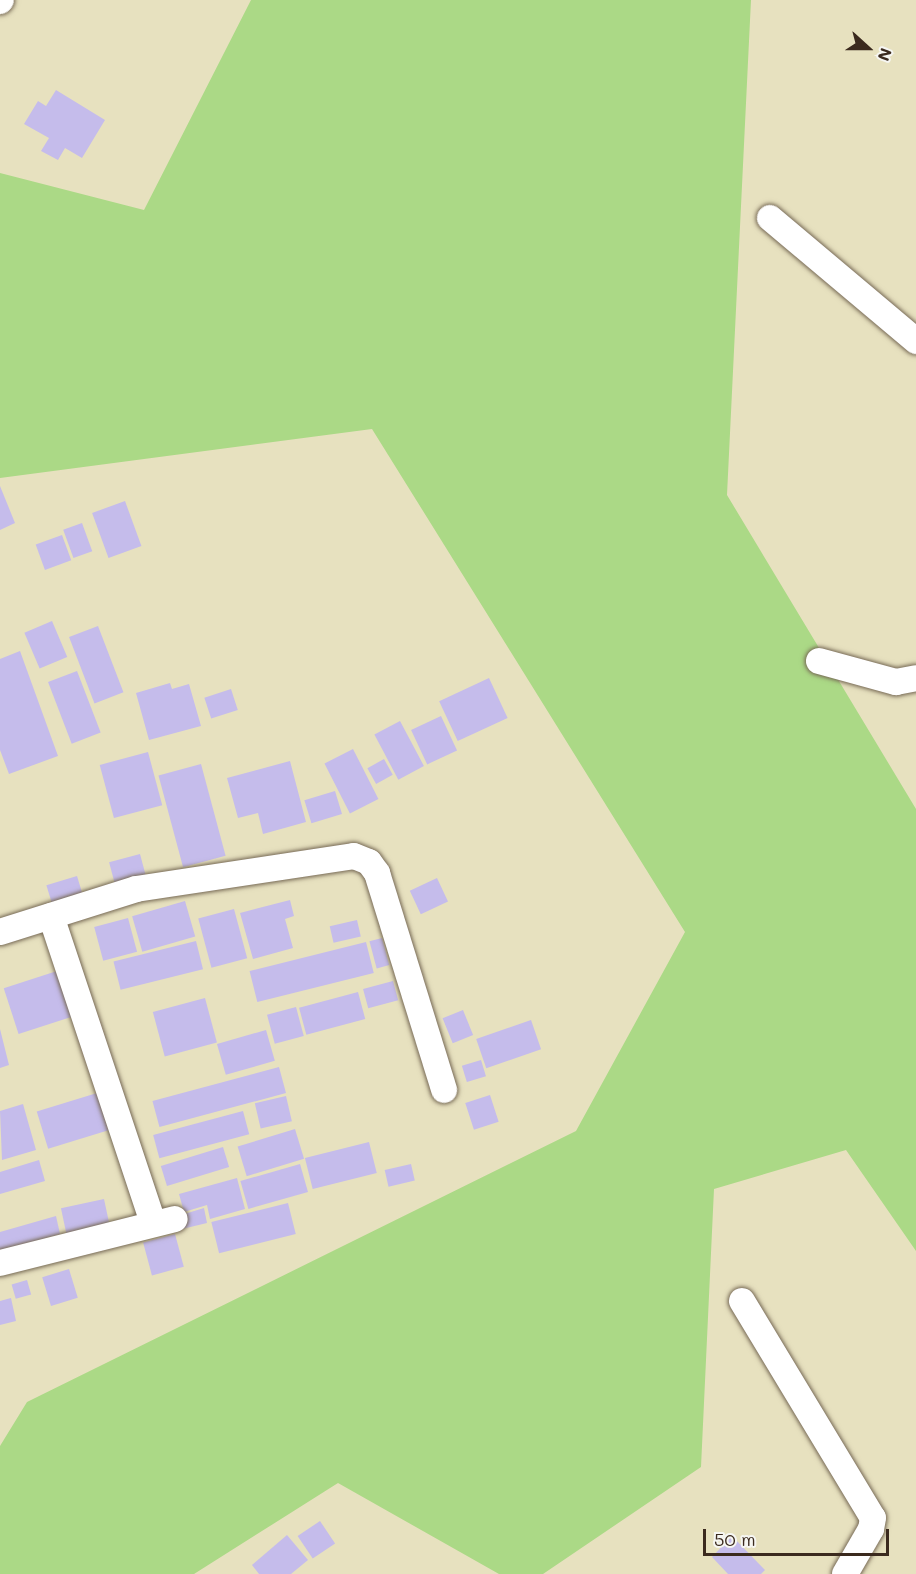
<!DOCTYPE html>
<html>
<head>
<meta charset="utf-8">
<style>
	body { margin:0 }
	#map { position:relative; width:916px; height:1574px; overflow:hidden; background:#e7e1bf; font-family:Mali,sans-serif }
	div>[style] { position:absolute }
	[style*='--x'] { left:calc(var(--x)*1px); top:calc(var(--y)*1px); width:calc(var(--w)*1px); rotate:calc(var(--a)*1deg) }
	.green>* { inset:0; background:#abd986 }
	.building>* { inset:0; background:#c5bceb; transform-origin:0 0 }
	.roads { filter:drop-shadow(0 0 2px #776a56) drop-shadow(0 0 2px #776a56) }
	.street>* { height:26px; margin:-13px; padding:0 13px; transform-origin:13px; border-radius:13px; background:#fff }
	span { translate:-50% -50%; white-space:nowrap; text-align:center; line-height:1.15; -webkit-text-stroke:6px #f6f6f2; paint-order:stroke }
	.north { position:absolute; left:838px; top:18px; width:60px; height:60px; -webkit-text-stroke:4px #f6f6f2; paint-order:stroke; rotate:111deg; font-size:16px; font-weight:700; line-height:24px; text-align:center; color:#3b2a1e }
	.north::after { content:''; display:block; margin:auto; width:21px; height:27px; background:#3b2a1e; clip-path:polygon(50% 0,100% 100%,50% 72%,0 100%) }
	.scale { position:absolute; left:703px; top:1529px; width:186px; height:27px; box-sizing:border-box; border:3px solid #3b2a1e; border-top:0; padding-left:8px; font-size:18px; line-height:21px; white-space:nowrap; color:#3b2a1e; -webkit-text-stroke:4px #f6f6f2; paint-order:stroke }
</style>
</head>
<body>
<div id="map">
	<div class="green">
		<i style="clip-path:polygon(251px 0,751px 0,727px 495px,916px 809px,916px 1251px,846px 1150px,714px 1189px,701px 1467px,543px 1574px,499px 1574px,338px 1483px,194px 1574px,0 1574px,0 1446px,27px 1402px,576px 1131px,685px 932px,372px 429px,0 478px,0 173px,144px 210px)"></i>
	</div>
	<div class="building">
		<i style="clip-path:polygon(56px 90px,105px 120px,82px 158px,65px 148px,58px 160px,41px 151px,49px 138px,24px 124px,38px 101px,46px 106px)"></i>
		<i style="clip-path:polygon(0 486px,15px 523px,0 530px)"></i>
		<i style="left:125px;top:501px;width:48px;height:35px;rotate:70deg"></i>
		<i style="left:82px;top:523px;width:30px;height:20px;rotate:70deg"></i>
		<i style="left:62px;top:535px;width:27px;height:28px;rotate:70deg"></i>
		<i style="left:52px;top:621px;width:39px;height:30px;rotate:67deg"></i>
		<i style="left:98px;top:626px;width:71px;height:31px;rotate:69deg"></i>
		<i style="clip-path:polygon(20px 651px,58px 756px,9px 774px,0 750px,0 659px)"></i>
		<i style="left:77px;top:671px;width:66px;height:31px;rotate:69deg"></i>
		<i style="left:489px;top:678px;width:44px;height:55px;rotate:65deg"></i>
		<i style="clip-path:polygon(170px 683px,172px 689px,189px 684px,201px 726px,149px 740px,136px 693px)"></i>
		<i style="left:231px;top:689px;width:22px;height:28px;rotate:72deg"></i>
		<i style="left:441px;top:716px;width:38px;height:33px;rotate:65deg"></i>
		<i style="left:400px;top:721px;width:51px;height:29px;rotate:62deg"></i>
		<i style="left:353px;top:749px;width:56px;height:32px;rotate:63deg"></i>
		<i style="left:148px;top:752px;width:55px;height:50px;rotate:75deg"></i>
		<i style="left:384px;top:759px;width:18px;height:19px;rotate:61deg"></i>
		<i style="clip-path:polygon(290px 761px,306px 822px,263px 834px,258px 813px,238px 818px,227px 778px)"></i>
		<i style="left:201px;top:764px;width:95px;height:44px;rotate:75deg"></i>
		<i style="left:335px;top:791px;width:24px;height:32px;rotate:73deg"></i>
		<i style="left:140px;top:854px;width:23px;height:32px;rotate:75deg"></i>
		<i style="left:77px;top:876px;width:24px;height:32px;rotate:73deg"></i>
		<i style="left:437px;top:878px;width:26px;height:30px;rotate:65deg"></i>
		<i style="clip-path:polygon(290px 900px,294px 916px,285px 919px,293px 948px,253px 959px,240px 913px)"></i>
		<i style="left:185px;top:901px;width:37px;height:55px;rotate:74deg"></i>
		<i style="left:234px;top:909px;width:51px;height:37px;rotate:75deg"></i>
		<i style="left:128px;top:918px;width:35px;height:35px;rotate:75deg"></i>
		<i style="left:357px;top:920px;width:17px;height:28px;rotate:77deg"></i>
		<i style="left:382px;top:938px;width:28px;height:13px;rotate:75deg"></i>
		<i style="left:196px;top:941px;width:29px;height:85px;rotate:76deg"></i>
		<i style="left:366px;top:942px;width:32px;height:120px;rotate:76deg"></i>
		<i style="left:57px;top:971px;width:48px;height:56px;rotate:72deg"></i>
		<i style="left:393px;top:981px;width:20px;height:31px;rotate:75deg"></i>
		<i style="left:358px;top:992px;width:28px;height:61px;rotate:75deg"></i>
		<i style="left:205px;top:998px;width:46px;height:54px;rotate:75deg"></i>
		<i style="left:296px;top:1007px;width:30px;height:30px;rotate:75deg"></i>
		<i style="left:463px;top:1010px;width:27px;height:22px;rotate:68deg"></i>
		<i style="left:531px;top:1020px;width:31px;height:58px;rotate:71deg"></i>
		<i style="clip-path:polygon(0 1029px,9px 1065px,0 1068px)"></i>
		<i style="left:266px;top:1030px;width:32px;height:51px;rotate:74deg"></i>
		<i style="left:481px;top:1060px;width:17px;height:20px;rotate:73deg"></i>
		<i style="left:279px;top:1067px;width:27px;height:131px;rotate:75deg"></i>
		<i style="left:97px;top:1093px;width:39px;height:63px;rotate:73deg"></i>
		<i style="left:490px;top:1095px;width:28px;height:26px;rotate:72deg"></i>
		<i style="left:286px;top:1096px;width:26px;height:32px;rotate:77deg"></i>
		<i style="clip-path:polygon(23px 1104px,36px 1150px,2px 1160px,0 1111px)"></i>
		<i style="left:243px;top:1111px;width:24px;height:93px;rotate:75deg"></i>
		<i style="left:295px;top:1129px;width:31px;height:60px;rotate:73deg"></i>
		<i style="left:369px;top:1142px;width:32px;height:66px;rotate:76deg"></i>
		<i style="left:223px;top:1147px;width:21px;height:65px;rotate:73deg"></i>
		<i style="clip-path:polygon(39px 1160px,45px 1181px,0 1194px,0 1172px)"></i>
		<i style="left:300px;top:1164px;width:29px;height:62px;rotate:74deg"></i>
		<i style="left:411px;top:1164px;width:17px;height:27px;rotate:77deg"></i>
		<i style="clip-path:polygon(237px 1178px,245px 1209px,210px 1219px,207px 1205px,184px 1212px,179px 1194px)"></i>
		<i style="left:104px;top:1199px;width:29px;height:44px;rotate:78deg"></i>
		<i style="left:288px;top:1203px;width:32px;height:79px;rotate:76deg"></i>
		<i style="clip-path:polygon(204px 1208px,207px 1223px,182px 1229px,178px 1216px)"></i>
		<i style="clip-path:polygon(56px 1216px,60px 1234px,0 1252px,0 1232px)"></i>
		<i style="left:175px;top:1234px;width:34px;height:33px;rotate:75deg"></i>
		<i style="left:69px;top:1269px;width:30px;height:28px;rotate:73deg"></i>
		<i style="left:27px;top:1280px;width:15px;height:16px;rotate:74deg"></i>
		<i style="clip-path:polygon(11px 1298px,16px 1321px,0 1325px,0 1301px)"></i>
		<i style="left:320px;top:1521px;width:27px;height:27px;rotate:56deg"></i>
		<i style="clip-path:polygon(287px 1535px,308px 1560px,291px 1574px,259px 1574px,252px 1565px)"></i>
		<i style="clip-path:polygon(732px 1536px,765px 1570px,761px 1574px,728px 1574px,712px 1557px)"></i>
	</div>
	<div class="roads">
		<div class="street">
			<i style="--x:0;--y:1;--w:1;--a:-45"></i>
			<i style="--x:770;--y:218;--w:191;--a:40.1"></i>
			<i style="--x:819;--y:661;--w:80;--a:15.3"></i>
			<i style="--x:896;--y:682;--w:20;--a:-11"></i>
			<i style="--x:51;--y:916;--w:324;--a:71.6"></i>
			<i style="--x:0;--y:932;--w:143;--a:-17.5"></i>
			<i style="--x:136;--y:889;--w:220;--a:-8.6"></i>
			<i style="--x:354;--y:856;--w:16;--a:22"></i>
			<i style="--x:369;--y:862;--w:14;--a:54"></i>
			<i style="--x:377;--y:873;--w:227;--a:72.8"></i>
			<i style="--x:0;--y:1263;--w:180;--a:-14.1"></i>
			<i style="--x:742;--y:1301;--w:253;--a:58.9"></i>
			<i style="--x:873;--y:1518;--w:11;--a:100"></i>
			<i style="--x:871;--y:1529;--w:52;--a:120"></i>
		</div>
	</div>
	<div class="north">N</div>
	<div class="scale">50 m</div>
</div>
</body>
</html>
